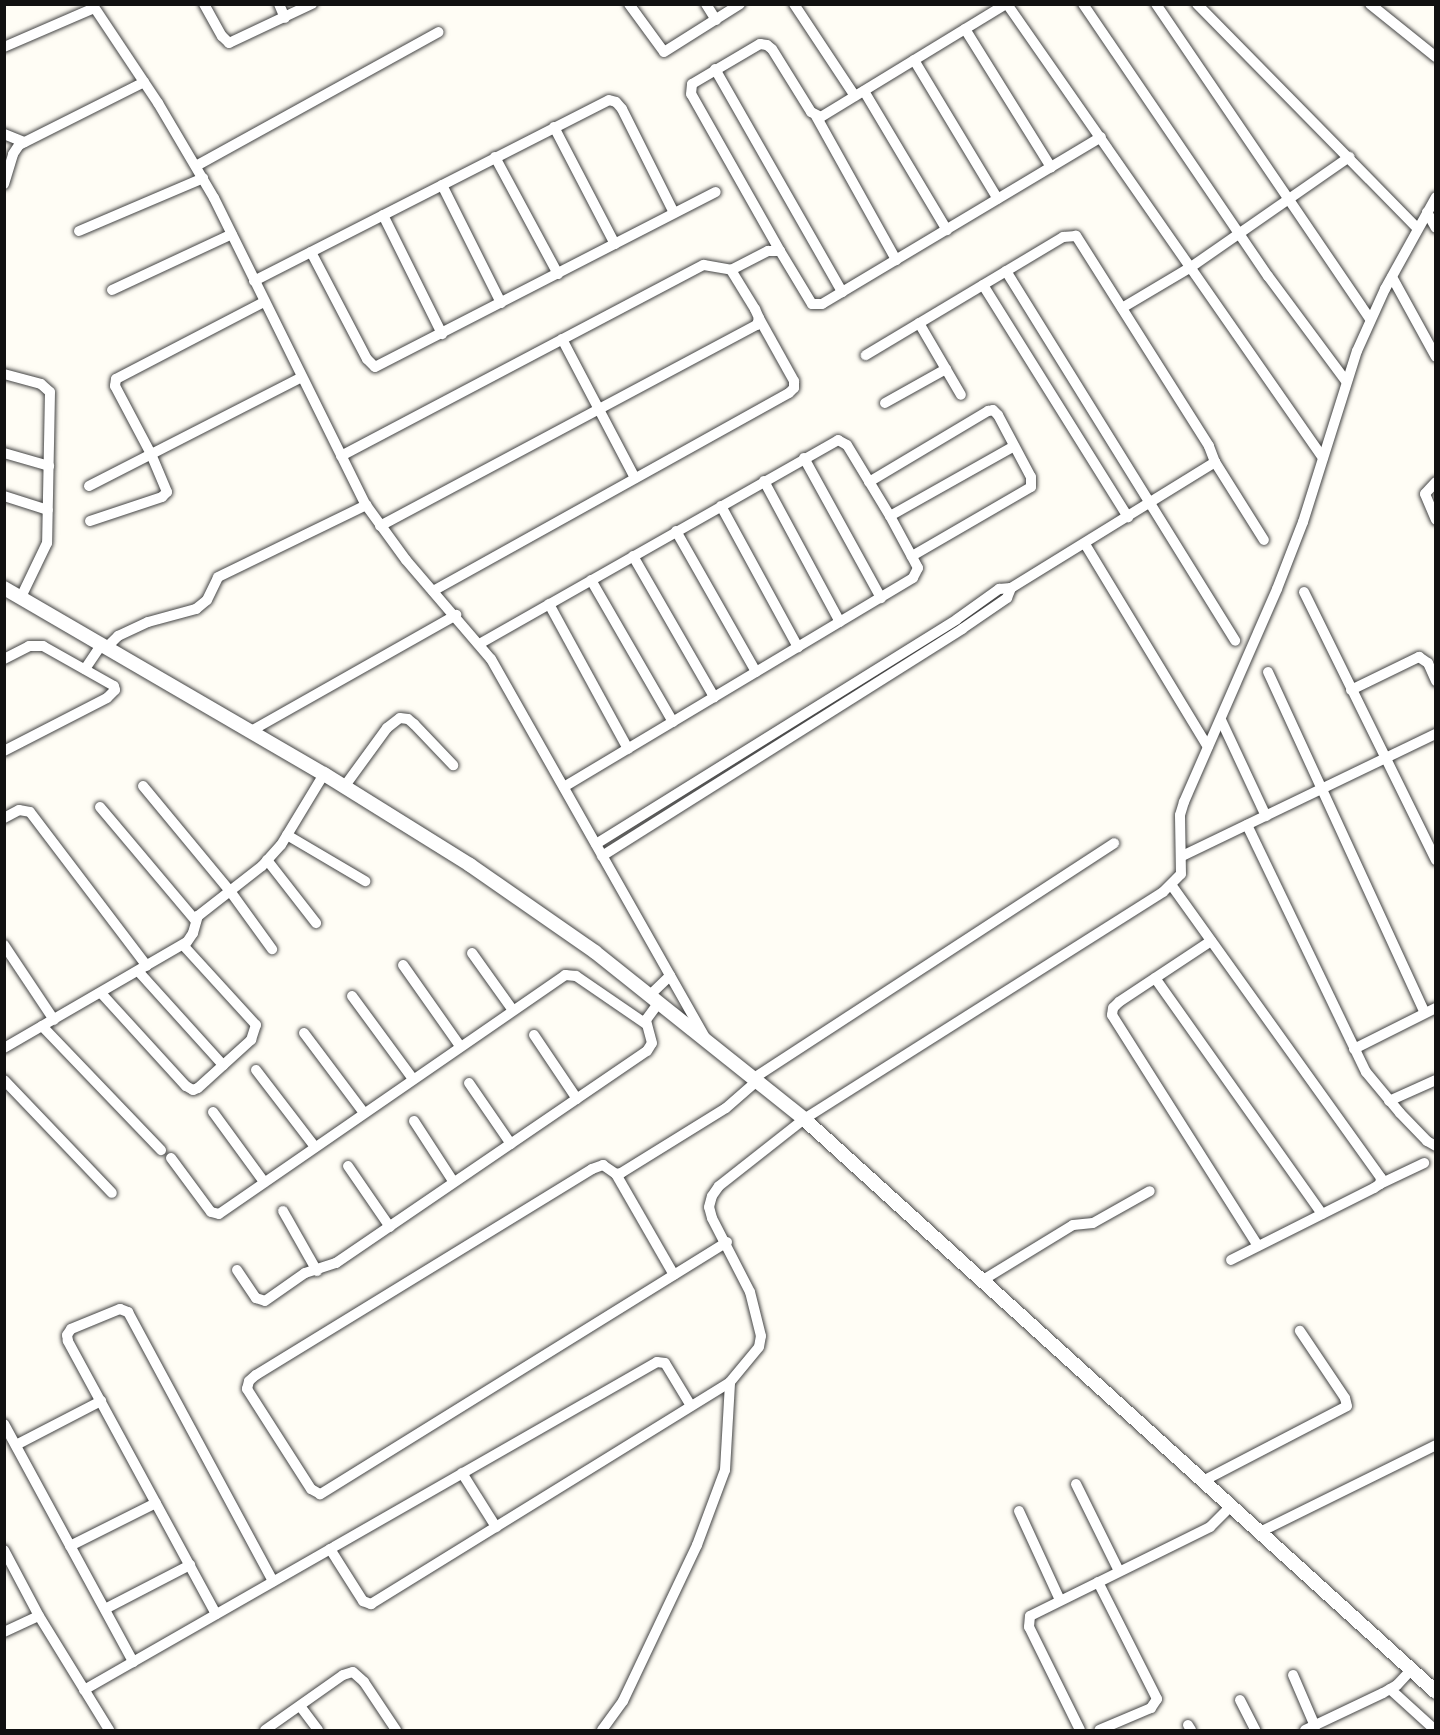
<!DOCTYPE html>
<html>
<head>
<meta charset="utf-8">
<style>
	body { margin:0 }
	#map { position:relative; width:1440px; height:1735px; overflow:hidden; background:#fffdf5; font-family:"Roboto Serif",serif }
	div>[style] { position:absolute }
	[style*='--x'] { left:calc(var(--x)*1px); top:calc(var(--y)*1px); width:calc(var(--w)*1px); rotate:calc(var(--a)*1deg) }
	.roads { filter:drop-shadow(0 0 2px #444) drop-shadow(0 0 2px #444) }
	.minor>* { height:10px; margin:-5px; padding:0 5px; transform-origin:5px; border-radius:5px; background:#fff }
	.tertiary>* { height:14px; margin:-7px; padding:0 7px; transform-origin:7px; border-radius:7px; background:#fff }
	span { translate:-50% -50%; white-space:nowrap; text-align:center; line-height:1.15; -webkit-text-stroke:6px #fff; paint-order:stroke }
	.frame { position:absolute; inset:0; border:6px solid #111; pointer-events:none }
</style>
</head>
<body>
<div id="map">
	<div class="roads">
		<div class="minor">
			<i style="--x:92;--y:4;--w:119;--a:56.3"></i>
			<i style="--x:158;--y:103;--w:110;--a:59.5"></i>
			<i style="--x:214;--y:198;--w:343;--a:63.7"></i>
			<i style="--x:366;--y:505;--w:68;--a:54"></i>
			<i style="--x:406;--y:560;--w:130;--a:49.4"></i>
			<i style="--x:491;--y:659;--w:435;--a:60.5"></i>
			<i style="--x:204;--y:4;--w:37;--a:61"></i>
			<i style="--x:222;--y:36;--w:10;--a:45"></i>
			<i style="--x:229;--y:43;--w:92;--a:-25.2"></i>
			<i style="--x:279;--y:4;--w:15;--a:67"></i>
			<i style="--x:629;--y:4;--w:59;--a:53.9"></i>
			<i style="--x:664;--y:52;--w:90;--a:-32.3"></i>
			<i style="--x:706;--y:4;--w:19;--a:58"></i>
			<i style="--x:794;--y:4;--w:110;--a:56.5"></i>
			<i style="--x:1007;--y:4;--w:553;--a:55.16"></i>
			<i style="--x:1083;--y:4;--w:329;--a:55.8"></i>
			<i style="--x:1268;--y:276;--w:131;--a:53.4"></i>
			<i style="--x:1156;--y:4;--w:381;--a:55.8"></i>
			<i style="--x:1197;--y:4;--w:315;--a:45.5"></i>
			<i style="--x:1370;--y:4;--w:85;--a:38.8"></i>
			<i style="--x:965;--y:29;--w:163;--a:58.1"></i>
			<i style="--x:4;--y:47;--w:98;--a:-23.4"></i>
			<i style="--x:914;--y:60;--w:162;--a:58.9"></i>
			<i style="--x:715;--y:69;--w:257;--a:60.3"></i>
			<i style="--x:864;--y:91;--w:162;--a:59.2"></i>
			<i style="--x:816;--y:116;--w:165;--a:60.9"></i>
			<i style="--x:554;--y:127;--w:132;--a:62.5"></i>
			<i style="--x:4;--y:134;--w:22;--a:22"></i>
			<i style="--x:495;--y:157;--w:133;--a:61.7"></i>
			<i style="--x:196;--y:166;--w:277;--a:-28.9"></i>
			<i style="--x:4;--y:184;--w:31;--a:-73"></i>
			<i style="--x:13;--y:154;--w:11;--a:-56"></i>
			<i style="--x:19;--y:145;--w:140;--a:-26.7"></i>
			<i style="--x:442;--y:185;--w:132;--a:63.4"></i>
			<i style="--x:1427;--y:212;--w:18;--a:61"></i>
			<i style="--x:383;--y:215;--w:133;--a:63.6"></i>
			<i style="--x:79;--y:231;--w:135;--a:-23.1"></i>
			<i style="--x:780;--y:251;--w:180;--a:-119.5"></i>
			<i style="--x:691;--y:94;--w:10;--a:-84"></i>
			<i style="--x:692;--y:84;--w:79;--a:-30.5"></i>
			<i style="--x:760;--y:44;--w:7;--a:8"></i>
			<i style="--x:767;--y:45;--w:6;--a:39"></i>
			<i style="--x:772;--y:49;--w:74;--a:58.2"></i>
			<i style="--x:811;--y:112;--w:11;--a:27"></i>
			<i style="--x:821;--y:117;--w:217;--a:-31.4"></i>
			<i style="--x:311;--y:252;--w:121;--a:62.4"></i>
			<i style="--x:367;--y:359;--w:11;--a:45"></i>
			<i style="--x:375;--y:367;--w:383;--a:-27.2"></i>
			<i style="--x:1006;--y:271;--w:435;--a:58.2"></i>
			<i style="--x:1392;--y:277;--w:91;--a:61.2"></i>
			<i style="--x:254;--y:281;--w:398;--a:-27"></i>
			<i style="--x:609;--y:100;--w:7;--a:16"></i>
			<i style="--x:616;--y:102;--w:9;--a:49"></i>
			<i style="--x:622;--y:109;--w:116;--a:63.4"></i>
			<i style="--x:983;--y:285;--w:274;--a:58"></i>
			<i style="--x:112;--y:290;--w:132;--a:-25"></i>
			<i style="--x:1122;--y:308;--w:80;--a:-30.7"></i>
			<i style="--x:1191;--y:267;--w:193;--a:-34.8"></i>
			<i style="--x:919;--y:323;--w:83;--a:59.7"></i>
			<i style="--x:562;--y:339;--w:157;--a:62.3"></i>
			<i style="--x:4;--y:374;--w:38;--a:15"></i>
			<i style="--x:41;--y:384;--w:12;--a:42"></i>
			<i style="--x:50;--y:392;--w:151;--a:91.1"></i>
			<i style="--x:47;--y:543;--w:60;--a:115.7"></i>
			<i style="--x:885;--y:403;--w:70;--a:-29.1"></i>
			<i style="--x:4;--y:453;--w:47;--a:16.1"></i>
			<i style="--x:341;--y:456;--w:410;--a:-27.8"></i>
			<i style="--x:704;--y:265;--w:27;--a:10"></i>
			<i style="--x:731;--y:270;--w:42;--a:-27.2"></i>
			<i style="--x:768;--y:251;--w:12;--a:0"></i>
			<i style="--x:780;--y:251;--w:62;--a:58.9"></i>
			<i style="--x:812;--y:304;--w:10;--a:0"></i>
			<i style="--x:822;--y:304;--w:325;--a:-30.9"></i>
			<i style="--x:804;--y:458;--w:160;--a:61.2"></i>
			<i style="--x:1215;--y:462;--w:92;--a:57.9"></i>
			<i style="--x:764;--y:481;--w:160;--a:61.7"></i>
			<i style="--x:869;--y:482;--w:139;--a:-30.8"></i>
			<i style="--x:988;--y:411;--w:5;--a:-11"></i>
			<i style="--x:993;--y:410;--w:7;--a:45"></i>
			<i style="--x:998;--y:415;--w:70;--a:62"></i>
			<i style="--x:1031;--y:477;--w:10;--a:90"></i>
			<i style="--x:1031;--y:487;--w:138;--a:149.9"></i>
			<i style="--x:1436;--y:482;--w:16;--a:133"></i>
			<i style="--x:1425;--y:494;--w:28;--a:67"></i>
			<i style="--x:89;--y:486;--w:239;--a:-27.1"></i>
			<i style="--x:4;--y:496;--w:46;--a:17.7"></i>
			<i style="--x:721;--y:506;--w:161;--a:61.4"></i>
			<i style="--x:890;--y:516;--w:142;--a:-29.4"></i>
			<i style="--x:90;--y:521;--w:76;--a:-18.4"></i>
			<i style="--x:162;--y:497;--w:7;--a:-45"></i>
			<i style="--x:167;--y:492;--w:41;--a:-112.8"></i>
			<i style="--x:151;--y:454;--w:77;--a:-117.9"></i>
			<i style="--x:115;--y:386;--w:7;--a:-82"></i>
			<i style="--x:116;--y:379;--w:167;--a:-27.5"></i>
			<i style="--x:380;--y:526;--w:427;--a:-28.1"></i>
			<i style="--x:757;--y:325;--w:7;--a:-74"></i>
			<i style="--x:759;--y:318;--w:10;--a:-114"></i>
			<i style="--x:755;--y:309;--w:46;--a:-121.6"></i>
			<i style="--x:676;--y:531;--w:162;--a:60.4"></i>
			<i style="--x:1085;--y:544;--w:237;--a:58.8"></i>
			<i style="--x:633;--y:556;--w:163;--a:60.1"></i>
			<i style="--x:591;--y:580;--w:164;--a:60"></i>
			<i style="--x:433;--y:591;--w:407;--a:-29.1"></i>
			<i style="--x:789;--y:393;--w:7;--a:-45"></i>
			<i style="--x:794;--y:388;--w:7;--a:-90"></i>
			<i style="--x:794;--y:381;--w:72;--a:-119.1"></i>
			<i style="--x:1304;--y:592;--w:299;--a:63.8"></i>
			<i style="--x:549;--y:604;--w:165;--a:61.4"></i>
			<i style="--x:481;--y:643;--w:411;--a:-29.6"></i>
			<i style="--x:838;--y:440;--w:10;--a:29"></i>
			<i style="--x:847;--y:445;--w:83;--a:58.8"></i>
			<i style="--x:890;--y:516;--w:59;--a:61.7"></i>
			<i style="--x:918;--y:568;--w:11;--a:117"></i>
			<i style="--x:913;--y:578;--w:407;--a:149.1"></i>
			<i style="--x:107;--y:647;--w:16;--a:-45"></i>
			<i style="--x:118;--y:636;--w:33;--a:-25"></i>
			<i style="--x:148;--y:622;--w:50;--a:-15.2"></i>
			<i style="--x:196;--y:609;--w:14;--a:-39"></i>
			<i style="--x:207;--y:600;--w:25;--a:-64"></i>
			<i style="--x:218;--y:577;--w:165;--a:-25.9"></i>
			<i style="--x:4;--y:659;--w:28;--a:-27"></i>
			<i style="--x:29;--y:646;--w:14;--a:0"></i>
			<i style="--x:43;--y:646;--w:81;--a:29.4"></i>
			<i style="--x:114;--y:686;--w:4;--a:76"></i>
			<i style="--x:115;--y:690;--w:11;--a:135"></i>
			<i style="--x:107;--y:698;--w:116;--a:152.8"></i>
			<i style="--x:85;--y:669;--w:30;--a:-56"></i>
			<i style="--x:1268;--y:672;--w:375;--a:65.3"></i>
			<i style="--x:1351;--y:690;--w:76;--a:-25.9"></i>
			<i style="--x:1419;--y:657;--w:11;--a:34"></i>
			<i style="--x:1428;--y:663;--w:20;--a:66"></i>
			<i style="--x:1221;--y:720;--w:106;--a:64.9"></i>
			<i style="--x:251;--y:731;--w:236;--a:-29.5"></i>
			<i style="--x:143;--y:786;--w:136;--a:50.4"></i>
			<i style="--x:230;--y:891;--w:72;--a:54.1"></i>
			<i style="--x:344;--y:787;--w:73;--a:-53.9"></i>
			<i style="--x:387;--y:728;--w:16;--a:-38"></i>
			<i style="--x:400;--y:718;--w:8;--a:7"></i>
			<i style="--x:408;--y:719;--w:8;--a:40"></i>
			<i style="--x:414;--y:724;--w:57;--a:46.4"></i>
			<i style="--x:100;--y:807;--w:149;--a:49.9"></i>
			<i style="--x:4;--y:818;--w:17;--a:-28"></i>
			<i style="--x:19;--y:810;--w:11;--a:10"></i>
			<i style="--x:30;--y:812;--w:193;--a:52.8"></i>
			<i style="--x:1247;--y:825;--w:274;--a:64.3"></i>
			<i style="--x:1366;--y:1072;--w:53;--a:50.3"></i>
			<i style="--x:1400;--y:1113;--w:39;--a:46"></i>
			<i style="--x:1427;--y:1141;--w:10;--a:29"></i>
			<i style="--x:287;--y:835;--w:91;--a:30.5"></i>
			<i style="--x:596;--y:844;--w:425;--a:-31.9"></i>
			<i style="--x:957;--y:619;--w:52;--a:-35.5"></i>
			<i style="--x:999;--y:589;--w:12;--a:-5"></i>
			<i style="--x:1011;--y:588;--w:240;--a:-31.7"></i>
			<i style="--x:1215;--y:462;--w:17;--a:-111"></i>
			<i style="--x:1209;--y:446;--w:249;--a:-122.3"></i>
			<i style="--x:1076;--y:236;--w:13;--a:176"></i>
			<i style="--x:1063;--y:237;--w:230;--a:149.1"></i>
			<i style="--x:602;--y:856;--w:426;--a:-32.2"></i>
			<i style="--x:962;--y:629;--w:55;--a:-34.6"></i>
			<i style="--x:1007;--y:598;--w:11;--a:-68"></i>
			<i style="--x:1182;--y:856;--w:282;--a:-25.7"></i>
			<i style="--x:267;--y:860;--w:80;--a:52.1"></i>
			<i style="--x:1172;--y:886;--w:359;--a:54.4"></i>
			<i style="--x:1381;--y:1178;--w:6;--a:99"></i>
			<i style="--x:1380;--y:1184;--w:7;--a:146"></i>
			<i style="--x:1374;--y:1188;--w:160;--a:153.3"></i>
			<i style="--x:1211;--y:941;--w:110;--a:146.5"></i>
			<i style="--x:1119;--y:1002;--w:8;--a:135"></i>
			<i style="--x:1113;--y:1008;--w:7;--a:98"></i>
			<i style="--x:1112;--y:1015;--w:273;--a:57.7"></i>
			<i style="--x:4;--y:945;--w:90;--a:56.3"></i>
			<i style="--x:472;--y:953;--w:69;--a:54.5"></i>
			<i style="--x:403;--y:965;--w:99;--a:54.9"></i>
			<i style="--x:138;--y:971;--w:127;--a:47.9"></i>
			<i style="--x:1155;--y:978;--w:289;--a:54.7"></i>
			<i style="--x:101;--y:993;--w:126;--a:47.6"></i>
			<i style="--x:186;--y:1086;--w:8;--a:30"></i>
			<i style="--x:193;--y:1090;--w:5;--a:-22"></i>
			<i style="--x:198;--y:1088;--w:72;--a:-42.2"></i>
			<i style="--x:251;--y:1040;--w:16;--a:-72"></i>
			<i style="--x:256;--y:1025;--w:108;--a:-132.4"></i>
			<i style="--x:650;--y:995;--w:28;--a:-44"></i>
			<i style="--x:352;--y:996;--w:103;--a:53.7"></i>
			<i style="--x:42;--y:1026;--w:172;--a:46.2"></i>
			<i style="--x:304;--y:1033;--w:100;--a:53.1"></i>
			<i style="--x:534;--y:1035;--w:77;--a:56.1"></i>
			<i style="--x:4;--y:1048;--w:211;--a:-30.1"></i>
			<i style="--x:187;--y:942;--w:11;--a:-56"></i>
			<i style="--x:193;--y:933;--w:18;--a:-74"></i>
			<i style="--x:198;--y:916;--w:81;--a:-38"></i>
			<i style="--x:262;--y:866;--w:28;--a:-48"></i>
			<i style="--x:281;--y:845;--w:83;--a:-58.8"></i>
			<i style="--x:1354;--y:1049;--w:92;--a:-26.6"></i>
			<i style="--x:256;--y:1070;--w:97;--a:52.5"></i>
			<i style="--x:754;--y:1078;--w:430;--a:-33.1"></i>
			<i style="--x:4;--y:1080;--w:156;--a:46.3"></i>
			<i style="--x:469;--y:1083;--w:74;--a:55.5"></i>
			<i style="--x:1389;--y:1101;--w:51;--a:-24.1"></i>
			<i style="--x:213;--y:1112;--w:87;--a:53.9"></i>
			<i style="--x:414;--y:1121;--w:72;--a:57"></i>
			<i style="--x:171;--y:1158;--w:67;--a:53.5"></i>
			<i style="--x:211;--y:1212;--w:8;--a:14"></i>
			<i style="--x:219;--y:1214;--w:421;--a:-34.6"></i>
			<i style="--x:565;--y:975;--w:11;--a:5"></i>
			<i style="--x:576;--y:976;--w:85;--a:34.4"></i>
			<i style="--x:348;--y:1166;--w:74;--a:55.5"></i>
			<i style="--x:616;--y:1174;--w:116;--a:60.1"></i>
			<i style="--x:1380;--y:1184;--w:49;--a:-25.5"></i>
			<i style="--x:283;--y:1211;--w:69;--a:60.5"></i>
			<i style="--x:727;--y:1242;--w:479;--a:148.2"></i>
			<i style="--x:320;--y:1494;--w:10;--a:-151"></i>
			<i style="--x:311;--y:1489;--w:119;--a:-122.6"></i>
			<i style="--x:247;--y:1389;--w:8;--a:-76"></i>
			<i style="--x:249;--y:1381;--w:9;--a:-41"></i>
			<i style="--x:256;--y:1375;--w:394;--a:-31.5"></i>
			<i style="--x:592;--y:1169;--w:12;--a:-20"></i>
			<i style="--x:603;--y:1165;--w:16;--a:35"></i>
			<i style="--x:616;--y:1174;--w:5;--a:-11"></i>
			<i style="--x:621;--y:1173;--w:123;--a:-31.8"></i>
			<i style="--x:726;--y:1108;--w:41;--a:-41.1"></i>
			<i style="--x:237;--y:1270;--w:34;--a:56"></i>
			<i style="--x:256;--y:1298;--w:9;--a:18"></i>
			<i style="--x:265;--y:1301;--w:49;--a:-35"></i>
			<i style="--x:305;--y:1273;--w:33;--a:-18"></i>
			<i style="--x:336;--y:1263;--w:376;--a:-34.3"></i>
			<i style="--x:647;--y:1051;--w:9;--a:-58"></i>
			<i style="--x:652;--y:1043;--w:24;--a:-105"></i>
			<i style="--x:646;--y:1020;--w:22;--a:-54"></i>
			<i style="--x:983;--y:1280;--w:105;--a:-31.4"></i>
			<i style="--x:1073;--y:1225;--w:20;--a:-6"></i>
			<i style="--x:1093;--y:1223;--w:65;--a:-29.3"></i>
			<i style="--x:4;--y:1424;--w:271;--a:61.5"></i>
			<i style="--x:16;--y:1445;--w:96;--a:-27.4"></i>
			<i style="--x:462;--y:1473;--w:64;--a:57.8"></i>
			<i style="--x:1203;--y:1481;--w:162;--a:-27.5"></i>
			<i style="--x:1347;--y:1406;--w:8;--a:-104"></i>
			<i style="--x:1345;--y:1398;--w:81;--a:-123.9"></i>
			<i style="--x:1076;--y:1484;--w:97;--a:63.7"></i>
			<i style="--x:1019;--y:1511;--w:98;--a:65.3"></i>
			<i style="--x:1260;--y:1532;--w:196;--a:-26.3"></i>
			<i style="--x:70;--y:1546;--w:96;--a:-26.6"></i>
			<i style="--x:330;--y:1549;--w:62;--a:57.6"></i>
			<i style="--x:363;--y:1601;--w:9;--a:21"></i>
			<i style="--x:371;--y:1604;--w:422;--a:-31.7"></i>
			<i style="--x:4;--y:1550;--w:75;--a:62.1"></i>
			<i style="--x:39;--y:1616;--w:134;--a:58.4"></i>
			<i style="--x:1098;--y:1582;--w:131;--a:63.2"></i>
			<i style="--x:1157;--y:1699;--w:11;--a:124"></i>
			<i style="--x:1151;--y:1708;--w:56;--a:157.1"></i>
			<i style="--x:105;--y:1609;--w:96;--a:-27.4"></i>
			<i style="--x:216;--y:1614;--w:311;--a:-118.5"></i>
			<i style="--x:68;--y:1341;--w:6;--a:-99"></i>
			<i style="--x:67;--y:1335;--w:7;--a:-56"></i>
			<i style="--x:71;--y:1329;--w:53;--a:-22.2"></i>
			<i style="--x:120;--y:1309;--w:9;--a:21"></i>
			<i style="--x:128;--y:1312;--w:306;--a:61.7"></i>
			<i style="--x:4;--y:1632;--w:38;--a:-25"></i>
			<i style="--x:1293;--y:1675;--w:56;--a:66.7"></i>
			<i style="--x:1390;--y:1689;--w:61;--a:42.3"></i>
			<i style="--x:84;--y:1690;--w:660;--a:-29.79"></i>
			<i style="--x:657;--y:1362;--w:8;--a:7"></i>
			<i style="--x:665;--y:1363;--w:50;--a:58.8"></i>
			<i style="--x:1240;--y:1700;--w:34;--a:63"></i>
			<i style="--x:300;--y:1706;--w:30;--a:53"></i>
			<i style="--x:1188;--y:1725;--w:6;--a:59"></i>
			<i style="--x:265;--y:1730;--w:95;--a:-35.2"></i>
			<i style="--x:343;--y:1675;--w:10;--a:-17"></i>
			<i style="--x:353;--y:1672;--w:15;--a:42"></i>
			<i style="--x:364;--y:1682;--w:58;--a:56.3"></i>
			<i style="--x:602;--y:1730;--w:36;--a:-54"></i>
			<i style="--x:623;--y:1701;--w:173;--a:-64.6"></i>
			<i style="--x:697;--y:1545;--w:80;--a:-69.5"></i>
			<i style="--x:725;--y:1470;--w:88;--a:-86.7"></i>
			<i style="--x:730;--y:1382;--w:45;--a:-50.4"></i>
			<i style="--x:759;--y:1347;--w:11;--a:-80"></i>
			<i style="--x:761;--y:1336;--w:45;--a:-104"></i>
			<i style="--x:750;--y:1292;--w:83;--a:-117.2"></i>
			<i style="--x:712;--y:1218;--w:11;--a:-105"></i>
			<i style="--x:709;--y:1207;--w:11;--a:-75"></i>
			<i style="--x:712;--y:1196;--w:12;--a:-55"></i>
			<i style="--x:719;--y:1186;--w:108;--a:-38.2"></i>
			<i style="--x:804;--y:1119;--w:425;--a:-32.3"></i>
			<i style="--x:1163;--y:892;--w:25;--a:-45"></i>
			<i style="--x:1181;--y:874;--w:59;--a:-91"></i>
			<i style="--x:1180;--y:815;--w:14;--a:-73"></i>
			<i style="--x:1184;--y:802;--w:232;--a:-66.4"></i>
			<i style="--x:1277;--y:589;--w:72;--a:-68.8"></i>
			<i style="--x:1303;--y:522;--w:179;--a:-72.5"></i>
			<i style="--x:1357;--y:351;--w:68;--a:-65.7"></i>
			<i style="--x:1385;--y:289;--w:105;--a:-61"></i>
			<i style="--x:1080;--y:1730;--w:115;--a:-116.3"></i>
			<i style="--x:1029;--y:1627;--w:11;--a:-85"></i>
			<i style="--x:1030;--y:1616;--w:201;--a:-26.3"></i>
			<i style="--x:1210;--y:1527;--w:30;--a:-45"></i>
			<i style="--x:1305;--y:1730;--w:86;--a:-25.4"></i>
			<i style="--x:1383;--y:1693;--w:16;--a:-30"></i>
			<i style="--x:1397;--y:1685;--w:21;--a:-47"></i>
		</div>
		<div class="tertiary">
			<i style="--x:4;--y:588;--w:370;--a:30.2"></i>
			<i style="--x:324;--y:774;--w:172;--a:31.9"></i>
			<i style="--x:470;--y:865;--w:152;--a:34.8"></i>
			<i style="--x:595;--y:952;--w:268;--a:38.6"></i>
			<i style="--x:804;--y:1119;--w:853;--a:42.2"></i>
		</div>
	</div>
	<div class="frame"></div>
</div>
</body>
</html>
